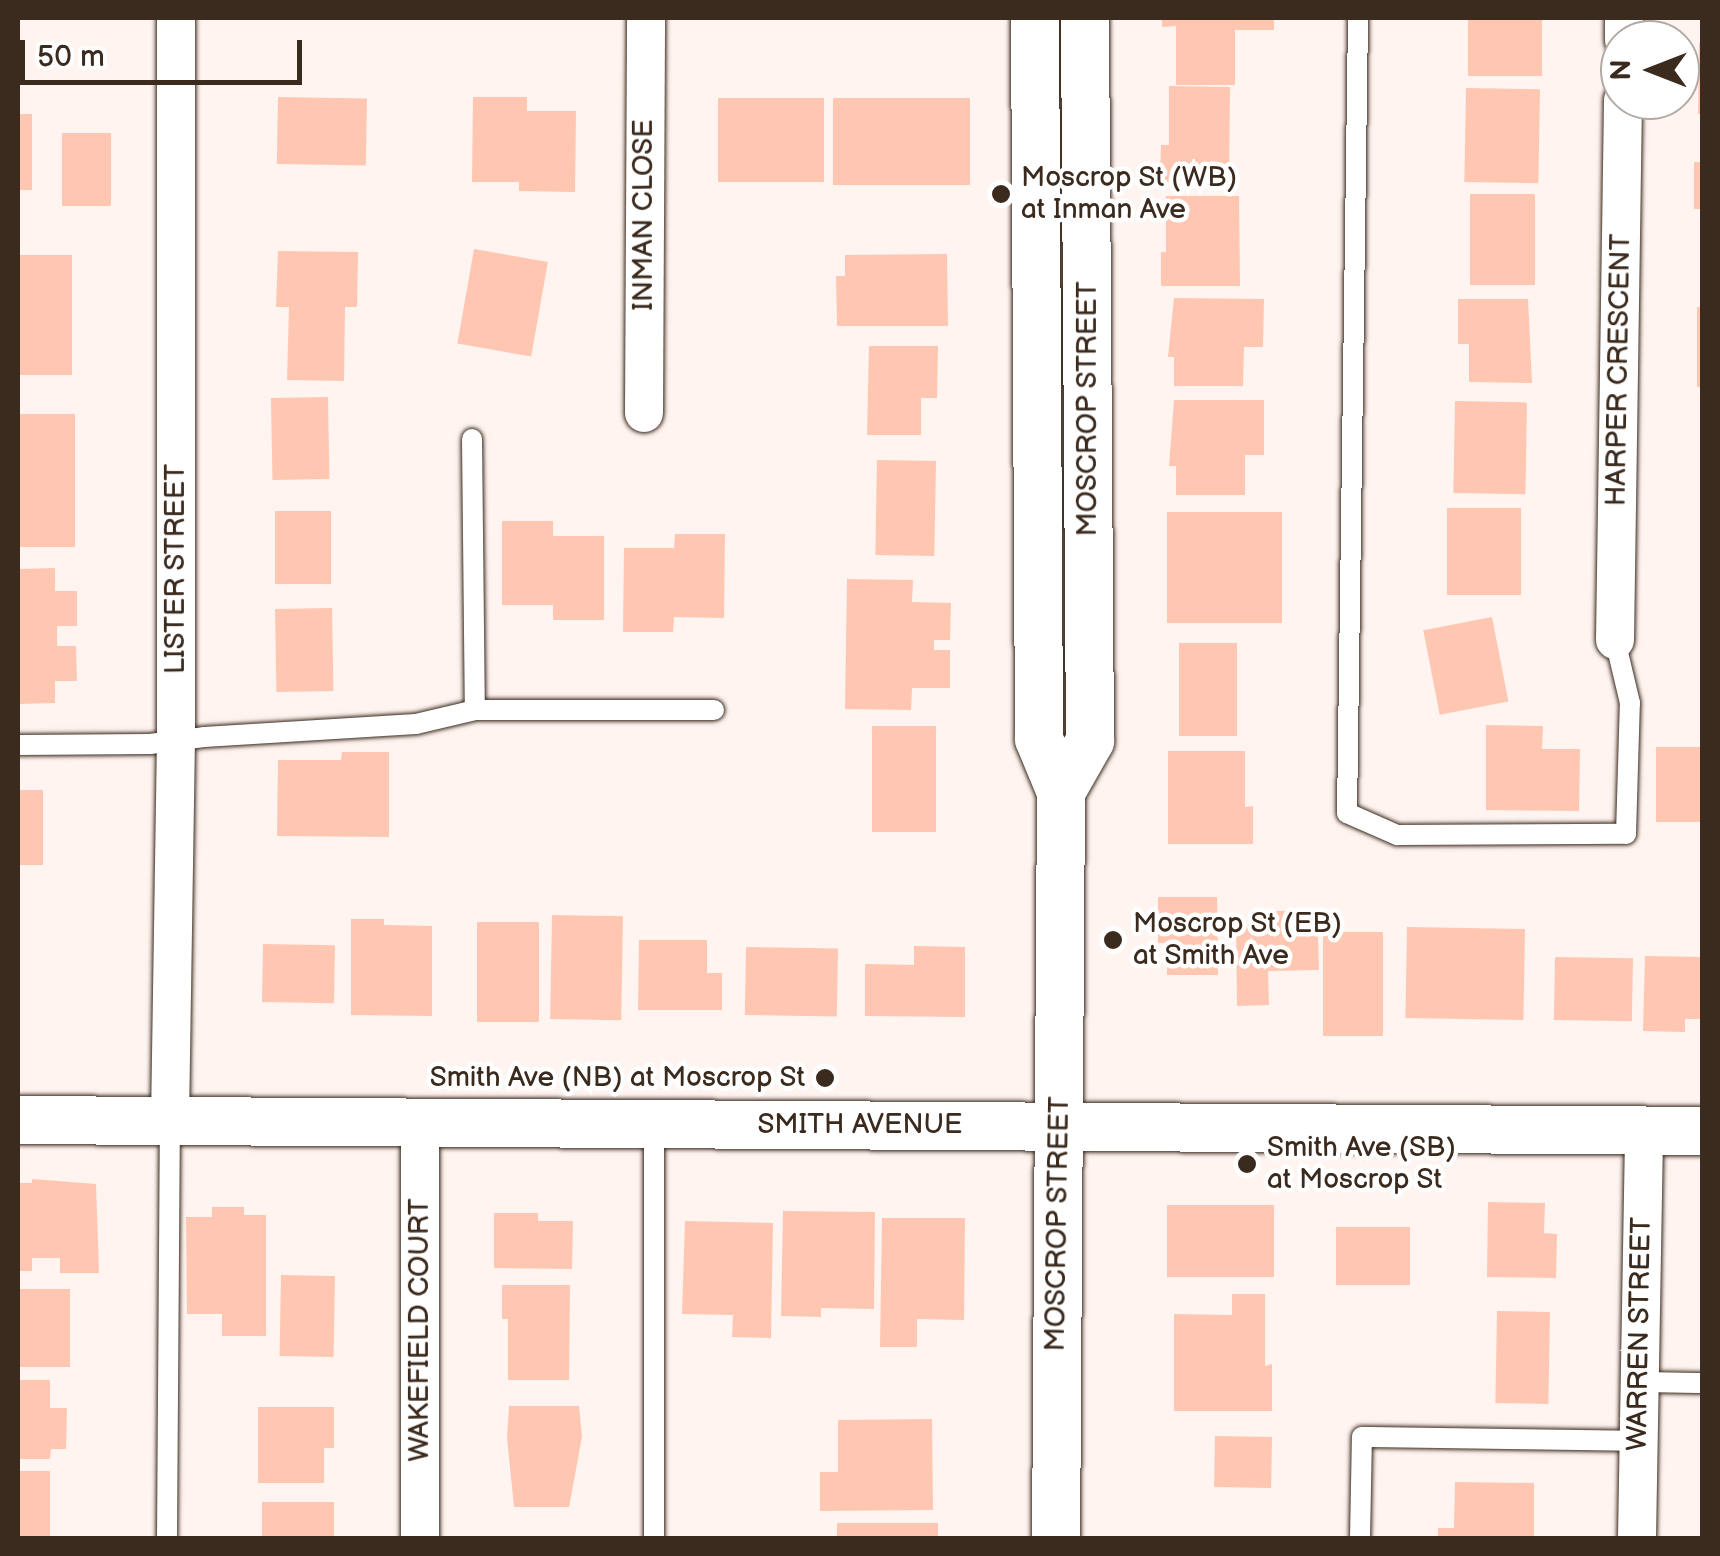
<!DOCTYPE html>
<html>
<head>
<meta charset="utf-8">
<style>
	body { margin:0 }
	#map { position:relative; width:1720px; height:1556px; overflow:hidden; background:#fff4f0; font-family:"Balsamiq Sans",sans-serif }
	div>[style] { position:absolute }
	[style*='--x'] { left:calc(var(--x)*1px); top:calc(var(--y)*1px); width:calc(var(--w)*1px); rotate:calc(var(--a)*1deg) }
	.building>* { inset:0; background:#ffc7b2; transform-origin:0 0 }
	.roads { filter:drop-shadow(0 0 2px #3b2a1e) drop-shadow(0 0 2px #3b2a1e) }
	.service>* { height:20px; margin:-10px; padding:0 10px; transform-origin:10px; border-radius:10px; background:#fff }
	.minor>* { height:38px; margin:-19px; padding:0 19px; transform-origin:19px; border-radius:19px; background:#fff }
	.tertiary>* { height:48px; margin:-24px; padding:0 24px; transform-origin:24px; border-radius:24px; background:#fff }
	.dots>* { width:28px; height:28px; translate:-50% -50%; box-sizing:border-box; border:5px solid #fff; border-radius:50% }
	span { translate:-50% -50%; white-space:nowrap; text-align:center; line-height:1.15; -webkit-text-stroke:9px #fff; paint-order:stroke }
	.poi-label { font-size:28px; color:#3b2a1e }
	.left { translate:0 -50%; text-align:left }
	.right { translate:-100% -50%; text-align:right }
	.street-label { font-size:28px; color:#3b2a1e }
	.frame { position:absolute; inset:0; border:20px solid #3b2a1e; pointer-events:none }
	.north { position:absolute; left:1600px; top:20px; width:100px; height:100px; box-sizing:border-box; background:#fff; border:2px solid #b1aaa5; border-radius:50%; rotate:270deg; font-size:28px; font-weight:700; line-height:40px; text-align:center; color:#3b2a1e }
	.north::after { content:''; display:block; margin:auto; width:35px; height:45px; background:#3b2a1e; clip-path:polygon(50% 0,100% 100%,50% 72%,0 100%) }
	.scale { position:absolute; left:20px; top:40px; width:282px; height:45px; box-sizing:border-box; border:5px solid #3b2a1e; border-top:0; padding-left:12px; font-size:30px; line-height:35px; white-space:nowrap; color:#3b2a1e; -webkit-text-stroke:8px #fff; paint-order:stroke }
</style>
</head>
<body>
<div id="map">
	<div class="building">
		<i style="clip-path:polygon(1162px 18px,1274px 18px,1274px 30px,1235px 30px,1235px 85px,1176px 85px,1176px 26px,1162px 27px)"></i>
		<i style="left:1468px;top:18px;width:74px;height:58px"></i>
		<i style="clip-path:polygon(1699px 43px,1702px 43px,1702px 114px,1698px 114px)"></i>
		<i style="clip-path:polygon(1169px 86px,1230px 87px,1229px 182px,1160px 182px,1161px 145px,1169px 145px)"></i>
		<i style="left:1466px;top:88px;width:74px;height:94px;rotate:1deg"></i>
		<i style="left:278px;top:97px;width:89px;height:67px;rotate:1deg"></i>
		<i style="clip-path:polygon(473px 97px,527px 97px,527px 111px,576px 111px,575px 192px,519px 191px,519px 182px,472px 182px)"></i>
		<i style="left:718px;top:98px;width:106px;height:84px"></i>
		<i style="left:833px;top:98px;width:137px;height:87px"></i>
		<i style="left:18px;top:114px;width:14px;height:76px"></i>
		<i style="left:62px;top:133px;width:49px;height:73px"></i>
		<i style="left:1694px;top:162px;width:8px;height:47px"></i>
		<i style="left:1470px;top:194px;width:65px;height:91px"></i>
		<i style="clip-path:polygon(1166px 196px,1239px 196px,1240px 286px,1161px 286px,1161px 252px,1166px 252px)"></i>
		<i style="left:474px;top:249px;width:75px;height:96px;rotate:10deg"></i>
		<i style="clip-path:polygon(278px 251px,358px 252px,357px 307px,345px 307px,344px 381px,287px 380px,289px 307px,276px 307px)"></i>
		<i style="clip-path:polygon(947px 254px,948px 326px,837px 326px,836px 276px,845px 276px,845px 255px)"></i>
		<i style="left:18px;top:255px;width:54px;height:120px"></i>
		<i style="clip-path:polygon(1174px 298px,1264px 299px,1263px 347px,1244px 347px,1243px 386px,1174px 386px,1174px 357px,1168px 357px)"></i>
		<i style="clip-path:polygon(1458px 299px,1528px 299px,1532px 383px,1469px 382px,1469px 344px,1458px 344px)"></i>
		<i style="left:1697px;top:307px;width:5px;height:80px"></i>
		<i style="clip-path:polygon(869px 346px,938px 346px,937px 398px,921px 398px,921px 435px,867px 435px)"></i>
		<i style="left:328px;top:397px;width:82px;height:57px;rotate:89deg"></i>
		<i style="clip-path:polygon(1174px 400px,1264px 400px,1264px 455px,1245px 455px,1245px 495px,1176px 495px,1176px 466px,1169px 466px)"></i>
		<i style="left:1455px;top:401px;width:72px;height:92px;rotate:1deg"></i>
		<i style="left:75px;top:414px;width:133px;height:57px;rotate:90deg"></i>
		<i style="left:877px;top:460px;width:59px;height:95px;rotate:1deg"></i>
		<i style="left:1447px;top:508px;width:74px;height:87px"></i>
		<i style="left:275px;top:511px;width:56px;height:73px"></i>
		<i style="left:1167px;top:512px;width:115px;height:111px"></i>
		<i style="clip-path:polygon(502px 521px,553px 521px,553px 536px,604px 536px,604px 620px,553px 620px,553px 605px,502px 605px)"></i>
		<i style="clip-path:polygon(675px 534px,725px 534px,724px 618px,674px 617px,673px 632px,623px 632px,624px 548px,674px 548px)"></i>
		<i style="clip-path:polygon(55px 568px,55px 591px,77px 591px,77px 626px,57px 626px,57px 646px,76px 646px,77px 681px,55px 681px,55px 703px,18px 704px,18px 569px)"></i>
		<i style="clip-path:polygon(847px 579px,913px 580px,912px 602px,951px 603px,950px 640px,934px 640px,934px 650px,950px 650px,950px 688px,912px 688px,911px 710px,845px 709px)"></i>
		<i style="left:332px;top:608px;width:83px;height:57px;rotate:89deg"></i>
		<i style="left:1492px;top:617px;width:86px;height:70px;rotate:79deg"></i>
		<i style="left:1179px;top:643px;width:58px;height:93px"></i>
		<i style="clip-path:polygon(1486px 725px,1543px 726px,1542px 749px,1580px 749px,1579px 811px,1486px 810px)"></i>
		<i style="left:872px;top:726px;width:64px;height:106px"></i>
		<i style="left:1656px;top:747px;width:46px;height:75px"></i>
		<i style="clip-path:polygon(1168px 751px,1245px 751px,1245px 807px,1253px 806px,1253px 844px,1168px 844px)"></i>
		<i style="clip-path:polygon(342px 752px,389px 752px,389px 837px,277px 836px,278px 760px,341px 760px)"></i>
		<i style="left:18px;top:790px;width:25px;height:75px"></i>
		<i style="clip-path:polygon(1158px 897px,1217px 897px,1218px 975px,1167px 975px,1167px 943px,1158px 943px)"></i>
		<i style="clip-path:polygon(1269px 911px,1317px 911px,1319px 970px,1268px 971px,1269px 1005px,1237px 1006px,1236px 925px,1270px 924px)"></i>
		<i style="left:552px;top:915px;width:71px;height:104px;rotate:1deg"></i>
		<i style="clip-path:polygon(351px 919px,384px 919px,384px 925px,432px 926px,432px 1016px,351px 1015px)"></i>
		<i style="left:477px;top:922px;width:62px;height:100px"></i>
		<i style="left:1407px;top:927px;width:118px;height:91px;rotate:1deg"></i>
		<i style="left:1323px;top:932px;width:60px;height:104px"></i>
		<i style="clip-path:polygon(639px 940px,707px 940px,707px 973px,722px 973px,722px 1010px,638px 1010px)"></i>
		<i style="left:263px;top:944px;width:72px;height:58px;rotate:1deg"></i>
		<i style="clip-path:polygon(914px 946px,965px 947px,965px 1017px,865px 1016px,865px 964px,914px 965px)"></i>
		<i style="left:746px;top:947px;width:92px;height:68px;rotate:1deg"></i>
		<i style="clip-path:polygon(1645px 956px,1702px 957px,1702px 1019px,1685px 1019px,1685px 1032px,1643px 1031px)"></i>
		<i style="left:1555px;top:957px;width:78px;height:63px;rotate:1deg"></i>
		<i style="clip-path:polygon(32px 1179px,96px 1184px,99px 1273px,60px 1273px,60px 1258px,32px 1258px,32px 1271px,18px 1271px,18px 1183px,32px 1183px)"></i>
		<i style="clip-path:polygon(1488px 1202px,1545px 1203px,1544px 1233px,1557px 1234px,1556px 1278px,1487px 1277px)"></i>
		<i style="left:1167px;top:1205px;width:107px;height:72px"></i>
		<i style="clip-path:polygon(212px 1207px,244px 1207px,244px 1215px,266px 1215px,266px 1336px,222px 1336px,222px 1314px,187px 1314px,186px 1217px,212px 1217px)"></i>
		<i style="clip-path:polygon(783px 1211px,875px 1212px,874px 1309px,821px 1308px,821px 1317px,781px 1316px)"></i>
		<i style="clip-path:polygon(494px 1213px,538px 1213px,538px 1221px,573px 1221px,572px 1269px,494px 1268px)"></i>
		<i style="clip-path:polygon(882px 1218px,965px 1218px,964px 1320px,917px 1319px,917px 1347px,880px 1347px)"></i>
		<i style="clip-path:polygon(685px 1221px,773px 1223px,771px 1338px,732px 1337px,733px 1315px,682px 1314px)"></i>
		<i style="left:1410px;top:1227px;width:58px;height:74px;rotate:90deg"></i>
		<i style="left:281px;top:1275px;width:54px;height:81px;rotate:1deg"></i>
		<i style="clip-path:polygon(502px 1285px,570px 1285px,569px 1380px,508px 1380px,508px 1319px,502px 1319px)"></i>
		<i style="left:18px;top:1289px;width:52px;height:78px"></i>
		<i style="clip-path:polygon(1232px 1294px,1265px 1294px,1265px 1366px,1272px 1364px,1272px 1411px,1174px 1411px,1174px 1314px,1232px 1315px)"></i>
		<i style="left:1497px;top:1311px;width:53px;height:92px;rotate:1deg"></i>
		<i style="clip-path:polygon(18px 1380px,50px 1380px,50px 1408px,67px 1408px,66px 1449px,51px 1449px,50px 1459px,18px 1459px)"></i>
		<i style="clip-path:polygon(509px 1406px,579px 1406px,582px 1437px,569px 1507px,514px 1507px,507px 1438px)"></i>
		<i style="clip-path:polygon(258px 1407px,334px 1407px,334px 1448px,324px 1448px,324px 1483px,258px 1483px)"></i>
		<i style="clip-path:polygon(932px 1419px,933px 1510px,820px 1511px,820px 1472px,838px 1472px,838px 1420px)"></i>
		<i style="left:1215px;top:1436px;width:57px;height:51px;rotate:1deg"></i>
		<i style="left:50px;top:1471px;width:67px;height:32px;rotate:90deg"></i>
		<i style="clip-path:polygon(1455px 1482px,1534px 1483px,1534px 1538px,1438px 1538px,1438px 1528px,1454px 1528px)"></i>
		<i style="left:262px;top:1502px;width:72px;height:36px"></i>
		<i style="left:837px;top:1523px;width:101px;height:15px"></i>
	</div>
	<div class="roads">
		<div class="service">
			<i style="--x:1358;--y:18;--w:795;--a:90.79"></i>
			<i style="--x:1347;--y:813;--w:55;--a:23.7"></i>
			<i style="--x:1397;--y:835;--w:229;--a:-0.3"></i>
			<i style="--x:1626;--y:834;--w:131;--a:-88.3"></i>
			<i style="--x:1630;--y:703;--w:65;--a:-103.4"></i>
			<i style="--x:472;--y:439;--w:271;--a:89.4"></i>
			<i style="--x:18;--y:745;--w:132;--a:-0.4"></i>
			<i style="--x:150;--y:744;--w:54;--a:-7.4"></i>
			<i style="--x:204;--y:737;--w:212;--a:-3.5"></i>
			<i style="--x:416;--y:724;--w:61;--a:-13.3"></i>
			<i style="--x:475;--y:710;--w:239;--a:0"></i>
			<i style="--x:1639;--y:1382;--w:63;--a:0.9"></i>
			<i style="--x:167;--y:1538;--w:418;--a:-89.6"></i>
			<i style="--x:654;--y:1538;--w:412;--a:-90"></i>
			<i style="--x:1360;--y:1538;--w:101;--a:-88.9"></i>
			<i style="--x:1362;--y:1437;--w:276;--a:0.8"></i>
		</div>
		<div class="minor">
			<i style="--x:1624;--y:40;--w:22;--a:-90"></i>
			<i style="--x:644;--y:413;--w:395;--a:-89.7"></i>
			<i style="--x:1615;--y:640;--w:540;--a:-89.15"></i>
			<i style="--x:170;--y:1120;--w:378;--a:-89.1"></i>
			<i style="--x:176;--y:742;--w:724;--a:-90"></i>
			<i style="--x:420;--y:1538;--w:417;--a:-90"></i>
			<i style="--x:1637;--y:1538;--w:408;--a:-89"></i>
		</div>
		<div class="tertiary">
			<i style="--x:1035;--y:18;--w:721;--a:89.68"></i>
			<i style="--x:1039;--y:739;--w:57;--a:67.5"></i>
			<i style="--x:1061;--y:792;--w:746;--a:90.38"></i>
			<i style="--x:1061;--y:792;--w:59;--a:-60.4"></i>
			<i style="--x:1090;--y:741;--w:723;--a:-90.4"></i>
			<i style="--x:18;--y:1120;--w:1684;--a:0.37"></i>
		</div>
	</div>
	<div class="dots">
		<i style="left:1001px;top:194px;background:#3b2a1e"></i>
		<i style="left:1113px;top:940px;background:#3b2a1e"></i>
		<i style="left:825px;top:1078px;background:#3b2a1e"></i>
		<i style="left:1247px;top:1164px;background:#3b2a1e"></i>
	</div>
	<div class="poi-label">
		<span class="left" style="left:1021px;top:194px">Moscrop St (WB)<br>at Inman Ave</span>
		<span class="left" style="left:1133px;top:940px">Moscrop St (EB)<br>at Smith Ave</span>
		<span class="right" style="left:805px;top:1078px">Smith Ave (NB) at Moscrop St</span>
		<span class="left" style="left:1267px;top:1164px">Smith Ave (SB)<br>at Moscrop St</span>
	</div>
	<div class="street-label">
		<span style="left:644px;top:215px;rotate:-90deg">INMAN CLOSE</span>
		<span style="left:1619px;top:370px;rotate:-89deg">HARPER CRESCENT</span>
		<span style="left:1088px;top:409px;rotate:-90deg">MOSCROP STREET</span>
		<span style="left:176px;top:569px;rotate:-90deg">LISTER STREET</span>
		<span style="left:860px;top:1125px">SMITH AVENUE</span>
		<span style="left:1058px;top:1224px;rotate:-89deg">MOSCROP STREET</span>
		<span style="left:420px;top:1330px;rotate:-90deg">WAKEFIELD COURT</span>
		<span style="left:1640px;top:1334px;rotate:-89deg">WARREN STREET</span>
	</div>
	<div class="frame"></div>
	<div class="north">N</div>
	<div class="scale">50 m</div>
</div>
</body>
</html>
